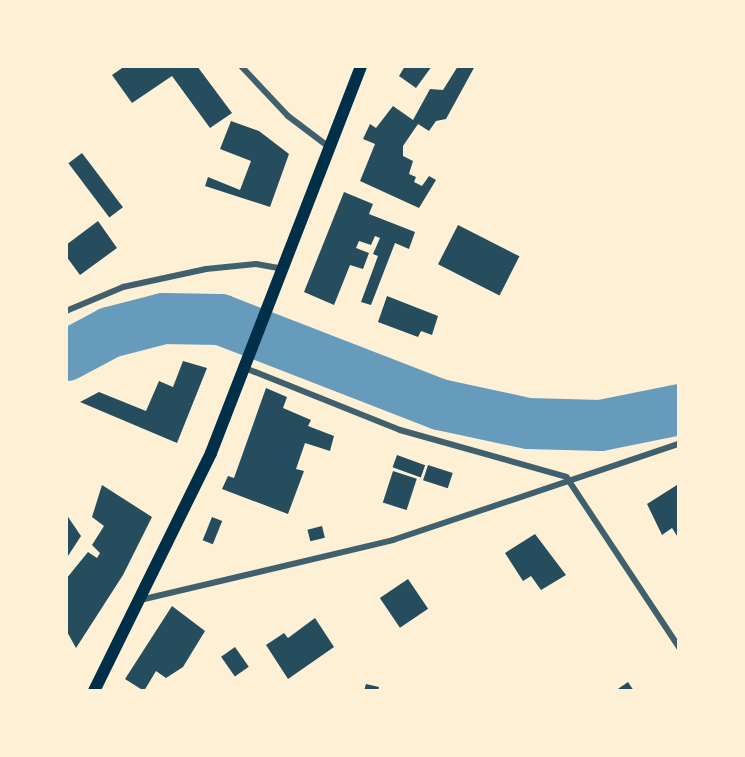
<!DOCTYPE html>
<html>
<head>
<meta charset="utf-8">
<style>
	body { margin:0 }
	#map { position:relative; width:745px; height:757px; overflow:hidden; background:#fdf0d5; font-family:"PT Sans",sans-serif }
	div>[style] { position:absolute }
	[style*='--x'] { left:calc(var(--x)*1px); top:calc(var(--y)*1px); width:calc(var(--w)*1px); rotate:calc(var(--a)*1deg) }
	.river>* { height:51px; margin:-25.5px; padding:0 25.5px; transform-origin:25.5px; border-radius:25.5px; background:#669bbc }
	.building>* { inset:0; background:#264d5e; transform-origin:0 0 }
	.minor>* { height:6px; margin:-3px; padding:0 3px; transform-origin:3px; border-radius:3px; background:#3f606c }
	.secondary>* { height:12px; margin:-6px; padding:0 6px; transform-origin:6px; border-radius:6px; background:#003049 }
	span { translate:-50% -50%; white-space:nowrap; text-align:center; line-height:1.15; -webkit-text-stroke:4.5px #fdf0d5; paint-order:stroke }
	.frame { position:absolute; inset:0; border:68px solid #fdf0d5; pointer-events:none }
</style>
</head>
<body>
<div id="map">
	<div class="river">
		<i style="--x:66;--y:355;--w:49;--a:-28.1"></i>
		<i style="--x:109;--y:332;--w:56;--a:-14.5"></i>
		<i style="--x:163;--y:318;--w:57;--a:1"></i>
		<i style="--x:220;--y:319;--w:235;--a:21.2"></i>
		<i style="--x:439;--y:404;--w:91;--a:12.1"></i>
		<i style="--x:528;--y:423;--w:72;--a:1.6"></i>
		<i style="--x:600;--y:425;--w:81;--a:-11.4"></i>
	</div>
	<div class="building">
		<i style="clip-path:polygon(125px 66px,197px 66px,232px 113px,210px 128px,172px 76px,132px 103px,112px 75px)"></i>
		<i style="clip-path:polygon(405px 66px,432px 66px,416px 88px,399px 76px)"></i>
		<i style="clip-path:polygon(458px 66px,475px 66px,446px 119px,436px 121px,429px 131px,418px 124px,403px 146px,403px 156px,413px 161px,409px 174px,416px 177px,414px 182px,422px 186px,429px 176px,436px 180px,419px 208px,360px 181px,375px 144px,363px 139px,370px 124px,376px 128px,393px 106px,413px 120px,430px 89px,443px 90px)"></i>
		<i style="clip-path:polygon(231px 121px,259px 131px,289px 154px,270px 207px,205px 186px,208px 177px,240px 190px,251px 161px,220px 149px)"></i>
		<i style="left:82px;top:153px;width:68px;height:17px;rotate:53deg"></i>
		<i style="clip-path:polygon(344px 192px,373px 204px,369px 214px,415px 232px,409px 249px,395px 243px,371px 305px,361px 302px,378px 256px,373px 254px,380px 238px,375px 236px,371px 245px,359px 241px,356px 248px,369px 253px,363px 269px,350px 265px,334px 305px,304px 292px)"></i>
		<i style="clip-path:polygon(98px 221px,117px 248px,80px 275px,66px 256px,66px 245px)"></i>
		<i style="left:458px;top:225px;width:69px;height:44px;rotate:27deg"></i>
		<i style="clip-path:polygon(387px 296px,438px 316px,432px 335px,421px 331px,418px 337px,378px 322px)"></i>
		<i style="clip-path:polygon(183px 361px,207px 368px,177px 443px,80px 402px,99px 392px,146px 411px,159px 381px,173px 387px)"></i>
		<i style="clip-path:polygon(266px 388px,287px 397px,283px 408px,311px 420px,308px 426px,334px 436px,330px 451px,305px 443px,296px 469px,304px 471px,288px 514px,222px 489px,228px 476px,234px 478px)"></i>
		<i style="left:397px;top:455px;width:30px;height:13px;rotate:20deg"></i>
		<i style="left:428px;top:465px;width:26px;height:16px;rotate:18deg"></i>
		<i style="left:393px;top:471px;width:25px;height:33px;rotate:18deg"></i>
		<i style="clip-path:polygon(102px 485px,152px 517px,123px 575px,76px 648px,66px 630px,66px 579px,88px 552px,97px 558px,100px 553px,92px 545px,104px 526px,92px 517px)"></i>
		<i style="clip-path:polygon(677px 485px,679px 488px,679px 539px,672px 528px,662px 535px,647px 504px)"></i>
		<i style="clip-path:polygon(66px 514px,81px 536px,66px 559px)"></i>
		<i style="left:212px;top:517px;width:11px;height:25px;rotate:22deg"></i>
		<i style="left:322px;top:526px;width:12px;height:15px;rotate:76deg"></i>
		<i style="clip-path:polygon(535px 534px,566px 575px,541px 590px,531px 576px,523px 581px,505px 553px)"></i>
		<i style="left:408px;top:579px;width:36px;height:34px;rotate:56deg"></i>
		<i style="clip-path:polygon(172px 606px,205px 631px,183px 667px,166px 678px,156px 671px,144px 691px,125px 679px)"></i>
		<i style="clip-path:polygon(315px 618px,334px 647px,288px 679px,266px 645px,284px 633px,288px 638px)"></i>
		<i style="left:235px;top:647px;width:24px;height:17px;rotate:55deg"></i>
		<i style="clip-path:polygon(628px 682px,634px 691px,615px 691px)"></i>
		<i style="clip-path:polygon(366px 684px,379px 687px,378px 691px,364px 691px)"></i>
	</div>
	<div class="minor">
		<i style="--x:241;--y:66;--w:69;--a:46.8"></i>
		<i style="--x:288;--y:116;--w:51;--a:37.1"></i>
		<i style="--x:66;--y:311;--w:62;--a:-22.8"></i>
		<i style="--x:123;--y:287;--w:85;--a:-12.2"></i>
		<i style="--x:206;--y:269;--w:50;--a:-5.7"></i>
		<i style="--x:256;--y:264;--w:27;--a:10"></i>
		<i style="--x:245;--y:368;--w:167;--a:21.8"></i>
		<i style="--x:400;--y:430;--w:173;--a:15.7"></i>
		<i style="--x:567;--y:478;--w:203;--a:56.5"></i>
		<i style="--x:140;--y:600;--w:260;--a:-13.3"></i>
		<i style="--x:393;--y:540;--w:302;--a:-18.6"></i>
	</div>
	<div class="secondary">
		<i style="--x:94;--y:691;--w:265;--a:-63.8"></i>
		<i style="--x:211;--y:453;--w:415;--a:-68.8"></i>
	</div>
	<div class="frame"></div>
</div>
</body>
</html>
